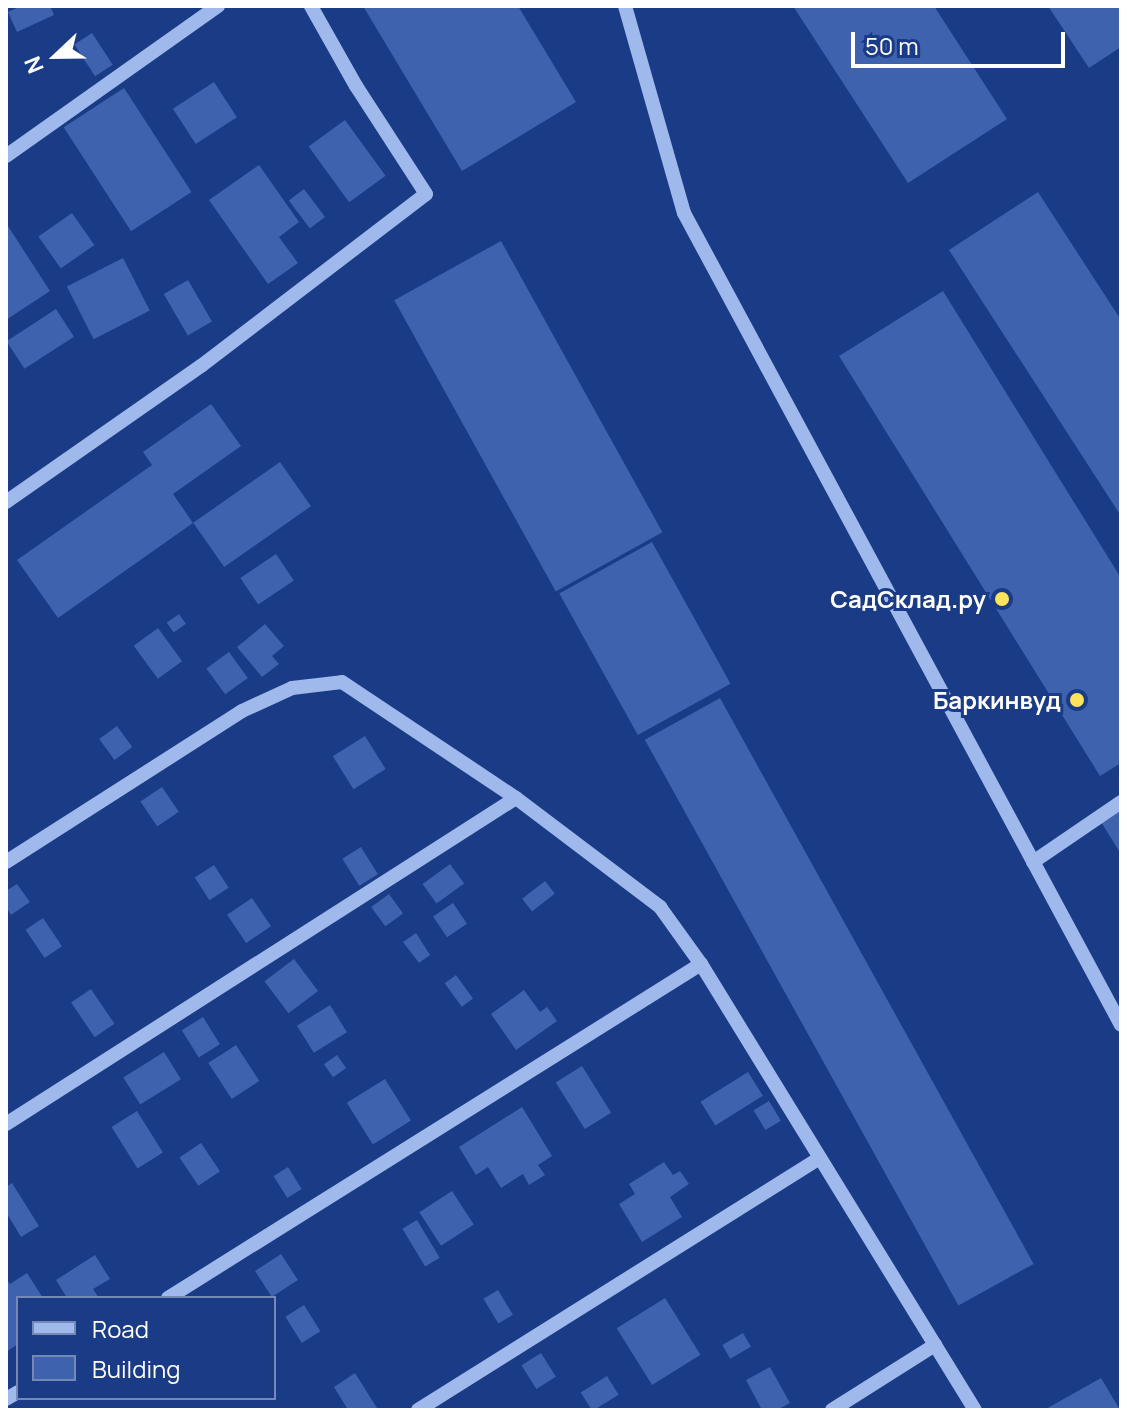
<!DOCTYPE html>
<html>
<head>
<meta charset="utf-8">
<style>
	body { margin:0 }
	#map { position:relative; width:1127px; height:1416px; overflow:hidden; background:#1a3b85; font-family:Manrope,sans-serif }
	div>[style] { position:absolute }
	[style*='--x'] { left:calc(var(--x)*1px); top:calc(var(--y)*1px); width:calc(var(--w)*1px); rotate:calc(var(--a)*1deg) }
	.building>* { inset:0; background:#3e62ad; transform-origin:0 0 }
	.minor>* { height:14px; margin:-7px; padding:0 7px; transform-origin:7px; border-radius:7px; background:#a0b9ec }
	.dots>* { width:22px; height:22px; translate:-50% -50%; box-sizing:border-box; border:4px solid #1a3b85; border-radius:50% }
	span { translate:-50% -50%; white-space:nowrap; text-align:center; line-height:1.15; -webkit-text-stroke:6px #1a3b85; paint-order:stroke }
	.poi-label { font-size:24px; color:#fff; font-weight:700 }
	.right { translate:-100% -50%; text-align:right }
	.frame { position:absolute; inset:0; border:8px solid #fff; pointer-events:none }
	.legend { position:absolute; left:16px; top:1296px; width:260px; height:104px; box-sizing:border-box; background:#1a3b85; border:2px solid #7689b6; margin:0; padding:10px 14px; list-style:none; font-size:24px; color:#fff }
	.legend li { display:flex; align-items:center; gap:16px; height:40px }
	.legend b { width:40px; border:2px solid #7689b6 }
	.north { position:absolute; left:16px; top:16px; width:80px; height:80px; -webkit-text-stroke:6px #1a3b85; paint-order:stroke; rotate:248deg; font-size:22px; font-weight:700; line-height:32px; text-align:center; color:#fff }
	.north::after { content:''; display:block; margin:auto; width:28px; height:36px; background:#fff; clip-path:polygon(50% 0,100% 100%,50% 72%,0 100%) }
	.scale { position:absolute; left:851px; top:32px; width:214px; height:36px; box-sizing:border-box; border:4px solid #fff; border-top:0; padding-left:10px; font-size:24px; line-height:28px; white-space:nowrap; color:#fff; -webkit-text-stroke:6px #1a3b85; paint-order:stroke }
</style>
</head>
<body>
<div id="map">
	<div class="building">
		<i style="clip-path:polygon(21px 6px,50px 6px,54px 15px,17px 32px,8px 12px)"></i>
		<i style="clip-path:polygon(363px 6px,518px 6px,576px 102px,462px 171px)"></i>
		<i style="clip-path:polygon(793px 6px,934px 6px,1007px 119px,908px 183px)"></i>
		<i style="clip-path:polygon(1048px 6px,1121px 6px,1121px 47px,1089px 68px)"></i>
		<i style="left:92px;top:33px;width:38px;height:21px;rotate:57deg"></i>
		<i style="left:214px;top:82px;width:42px;height:49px;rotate:57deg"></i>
		<i style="left:124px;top:88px;width:124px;height:72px;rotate:57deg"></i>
		<i style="left:345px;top:120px;width:69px;height:45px;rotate:54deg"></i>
		<i style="clip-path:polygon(259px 165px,299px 222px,279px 237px,298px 263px,268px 284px,209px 200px)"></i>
		<i style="left:304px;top:189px;width:35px;height:19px;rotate:53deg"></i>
		<i style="clip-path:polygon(1038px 192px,1121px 320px,1121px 516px,949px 250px)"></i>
		<i style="left:72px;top:213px;width:39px;height:41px;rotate:55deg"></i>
		<i style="clip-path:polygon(6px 223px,50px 291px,6px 320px)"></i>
		<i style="left:501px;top:241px;width:333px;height:122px;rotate:61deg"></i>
		<i style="left:123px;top:258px;width:59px;height:63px;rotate:63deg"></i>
		<i style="left:188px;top:280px;width:48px;height:28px;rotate:60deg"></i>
		<i style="clip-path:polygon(943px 291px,1121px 578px,1121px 763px,1100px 776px,839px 356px)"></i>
		<i style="left:56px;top:309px;width:33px;height:59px;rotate:57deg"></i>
		<i style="clip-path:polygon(211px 404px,241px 446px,173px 494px,193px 523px,58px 618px,17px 560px,152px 465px,143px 452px)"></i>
		<i style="left:280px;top:462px;width:54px;height:106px;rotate:55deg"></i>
		<i style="left:652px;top:542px;width:162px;height:106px;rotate:61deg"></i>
		<i style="left:276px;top:554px;width:32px;height:43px;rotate:56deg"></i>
		<i style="left:179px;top:614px;width:12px;height:15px;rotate:55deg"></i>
		<i style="clip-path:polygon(265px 624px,284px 646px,272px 656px,279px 664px,262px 677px,237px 647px)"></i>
		<i style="left:158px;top:628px;width:41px;height:30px;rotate:54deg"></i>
		<i style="left:229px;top:652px;width:32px;height:28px;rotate:54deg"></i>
		<i style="left:720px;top:698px;width:647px;height:86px;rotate:61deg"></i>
		<i style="left:117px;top:726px;width:26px;height:22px;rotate:54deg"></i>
		<i style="left:365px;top:736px;width:39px;height:38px;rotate:58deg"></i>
		<i style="left:162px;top:787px;width:30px;height:26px;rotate:56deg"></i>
		<i style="clip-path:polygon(1121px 809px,1121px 854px,1101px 822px)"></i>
		<i style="left:361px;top:847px;width:32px;height:22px;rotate:58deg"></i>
		<i style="left:450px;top:864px;width:24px;height:34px;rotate:54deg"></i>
		<i style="left:214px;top:865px;width:27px;height:23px;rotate:57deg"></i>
		<i style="left:545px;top:881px;width:16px;height:29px;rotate:52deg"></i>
		<i style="clip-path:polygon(17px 884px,30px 902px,11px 915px,6px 907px,6px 891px)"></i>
		<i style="left:389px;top:894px;width:24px;height:22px;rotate:54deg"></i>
		<i style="left:252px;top:898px;width:34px;height:30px;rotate:56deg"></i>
		<i style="left:453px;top:903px;width:25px;height:24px;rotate:56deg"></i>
		<i style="left:43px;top:918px;width:34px;height:21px;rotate:56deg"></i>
		<i style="clip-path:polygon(416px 933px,430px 955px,419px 963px,403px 942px)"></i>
		<i style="left:294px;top:959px;width:40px;height:37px;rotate:53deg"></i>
		<i style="left:456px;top:975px;width:29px;height:14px;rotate:54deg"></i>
		<i style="left:91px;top:989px;width:42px;height:24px;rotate:56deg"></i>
		<i style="clip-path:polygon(524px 990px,540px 1012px,547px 1007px,557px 1021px,516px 1050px,491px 1014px)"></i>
		<i style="left:330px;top:1005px;width:32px;height:39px;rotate:58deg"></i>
		<i style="left:203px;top:1017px;width:32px;height:25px;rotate:58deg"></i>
		<i style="left:236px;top:1045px;width:43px;height:33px;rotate:57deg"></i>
		<i style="left:164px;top:1052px;width:32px;height:48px;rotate:58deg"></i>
		<i style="left:337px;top:1055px;width:16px;height:16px;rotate:55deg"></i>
		<i style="left:582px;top:1066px;width:55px;height:31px;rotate:58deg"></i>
		<i style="left:748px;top:1072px;width:28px;height:56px;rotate:58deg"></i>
		<i style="left:385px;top:1079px;width:49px;height:45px;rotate:58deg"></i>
		<i style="left:769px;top:1101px;width:23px;height:18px;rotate:59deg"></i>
		<i style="clip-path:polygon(522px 1107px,552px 1156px,538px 1165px,545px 1175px,529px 1185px,523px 1174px,501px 1188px,488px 1167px,476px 1175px,459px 1147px)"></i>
		<i style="left:137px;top:1111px;width:49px;height:30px;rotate:58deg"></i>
		<i style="left:201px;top:1143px;width:34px;height:26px;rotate:56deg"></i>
		<i style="clip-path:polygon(664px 1162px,673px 1175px,680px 1171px,689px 1184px,670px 1197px,682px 1217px,642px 1242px,619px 1204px,635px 1194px,629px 1184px)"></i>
		<i style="left:288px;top:1167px;width:26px;height:17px;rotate:58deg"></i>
		<i style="clip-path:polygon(12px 1183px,39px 1226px,21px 1237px,6px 1212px,6px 1187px)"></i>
		<i style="left:452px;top:1191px;width:40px;height:39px;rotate:57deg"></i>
		<i style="left:417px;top:1220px;width:44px;height:17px;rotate:59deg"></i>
		<i style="left:281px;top:1254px;width:31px;height:31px;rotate:57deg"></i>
		<i style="clip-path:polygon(95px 1255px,110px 1279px,93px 1289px,99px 1298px,67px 1298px,56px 1280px)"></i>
		<i style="clip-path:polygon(27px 1273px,43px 1298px,18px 1298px,18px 1344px,6px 1352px,6px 1279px,10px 1284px)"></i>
		<i style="left:498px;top:1290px;width:29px;height:17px;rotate:59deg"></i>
		<i style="left:665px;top:1298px;width:67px;height:57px;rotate:58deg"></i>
		<i style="left:304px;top:1305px;width:31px;height:22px;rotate:58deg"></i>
		<i style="left:743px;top:1333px;width:16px;height:24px;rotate:60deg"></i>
		<i style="left:541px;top:1353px;width:28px;height:23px;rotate:58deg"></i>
		<i style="clip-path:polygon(770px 1367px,790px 1403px,777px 1410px,762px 1410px,746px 1380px)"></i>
		<i style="clip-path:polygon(355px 1373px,377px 1408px,374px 1410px,348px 1410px,334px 1387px)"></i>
		<i style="left:607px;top:1376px;width:22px;height:31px;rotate:58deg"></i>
		<i style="clip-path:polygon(1101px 1378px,1120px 1410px,1044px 1410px)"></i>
	</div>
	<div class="minor">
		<i style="--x:625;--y:6;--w:215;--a:74.1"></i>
		<i style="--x:684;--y:213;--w:922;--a:61.71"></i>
		<i style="--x:6;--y:156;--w:260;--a:-35.3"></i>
		<i style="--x:6;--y:502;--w:238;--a:-34.9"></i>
		<i style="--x:201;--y:366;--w:283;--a:-37.4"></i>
		<i style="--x:426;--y:194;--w:129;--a:-122.9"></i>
		<i style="--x:356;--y:86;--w:92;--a:-119.4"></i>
		<i style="--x:6;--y:862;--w:280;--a:-32.6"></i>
		<i style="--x:242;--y:711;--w:55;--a:-24.7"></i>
		<i style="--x:292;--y:688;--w:50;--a:-6.8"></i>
		<i style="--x:342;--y:682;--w:209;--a:33.7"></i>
		<i style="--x:516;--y:798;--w:181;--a:37.1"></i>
		<i style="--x:660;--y:907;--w:70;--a:54.3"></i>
		<i style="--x:701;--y:964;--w:523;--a:58.44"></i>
		<i style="--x:1033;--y:862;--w:107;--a:-34.3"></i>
		<i style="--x:6;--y:1124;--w:605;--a:-32.59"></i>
		<i style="--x:168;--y:1298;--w:629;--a:-32.07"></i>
		<i style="--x:6;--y:1399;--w:14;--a:-30"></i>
		<i style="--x:418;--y:1410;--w:474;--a:-32.1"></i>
		<i style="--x:832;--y:1410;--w:122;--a:-32.3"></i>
	</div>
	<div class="dots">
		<i style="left:1002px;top:599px;background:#ffe35b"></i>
		<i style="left:1077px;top:700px;background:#ffe35b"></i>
	</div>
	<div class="poi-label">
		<span class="right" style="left:986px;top:599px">СадСклад.ру</span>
		<span class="right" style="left:1061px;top:700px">Баркинвуд</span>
	</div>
	<div class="frame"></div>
	<ul class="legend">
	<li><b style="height:10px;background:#a0b9ec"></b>Road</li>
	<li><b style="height:22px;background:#3e62ad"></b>Building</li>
	</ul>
	<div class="north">N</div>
	<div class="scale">50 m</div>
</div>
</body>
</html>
